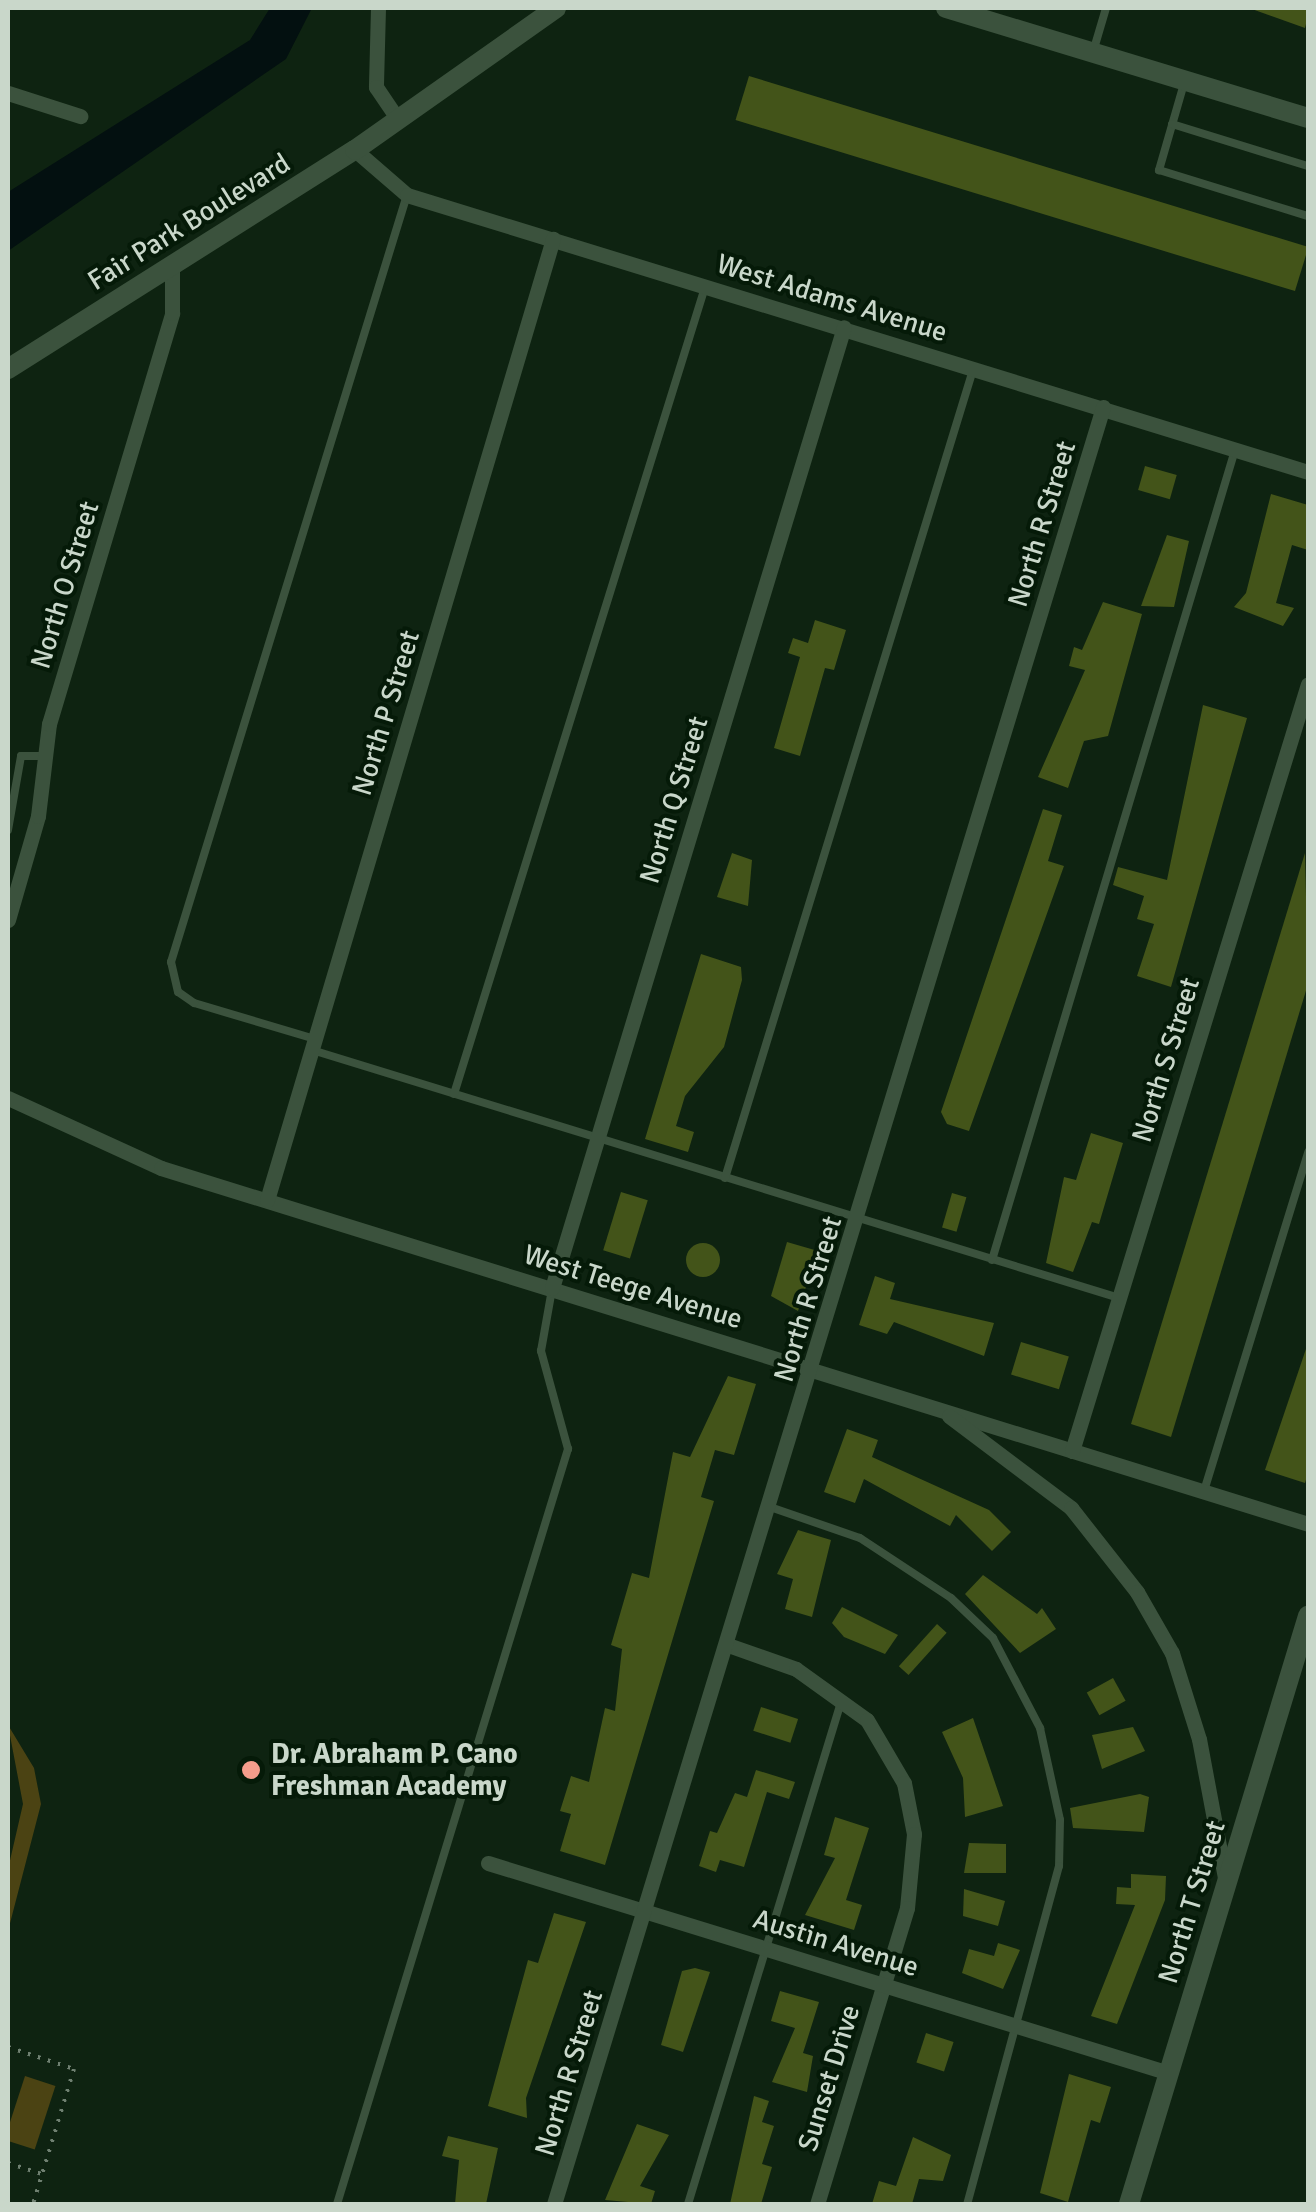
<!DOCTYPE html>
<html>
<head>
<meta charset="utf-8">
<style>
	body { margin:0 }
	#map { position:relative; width:1316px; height:2212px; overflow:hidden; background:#0e2311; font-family:Signika,sans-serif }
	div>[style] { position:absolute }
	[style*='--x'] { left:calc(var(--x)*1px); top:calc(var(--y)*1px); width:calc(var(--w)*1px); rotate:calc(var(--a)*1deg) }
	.green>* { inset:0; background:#4b4313; transform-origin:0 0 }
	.water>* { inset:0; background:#031010 }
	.building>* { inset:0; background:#435419; transform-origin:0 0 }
	.round { border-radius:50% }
	.path>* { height:4px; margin-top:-2px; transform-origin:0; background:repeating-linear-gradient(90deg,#6f8071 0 2.5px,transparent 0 10.5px) }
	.service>* { height:8px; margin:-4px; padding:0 4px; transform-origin:4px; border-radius:4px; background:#3b523d }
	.minor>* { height:15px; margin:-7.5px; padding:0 7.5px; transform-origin:7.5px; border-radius:7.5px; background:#3b523d }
	.tertiary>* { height:20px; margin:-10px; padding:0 10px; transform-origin:10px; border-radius:10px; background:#3b523d }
	.dots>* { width:28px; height:28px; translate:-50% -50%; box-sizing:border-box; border:5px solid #051a08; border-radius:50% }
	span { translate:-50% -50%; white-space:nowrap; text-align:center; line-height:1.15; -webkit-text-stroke:8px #051a08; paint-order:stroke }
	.street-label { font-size:28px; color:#c9d7ca }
	.poi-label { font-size:28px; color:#c9d7ca; font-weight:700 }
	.left { translate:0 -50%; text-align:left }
	.frame { position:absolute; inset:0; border:10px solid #c9d7ca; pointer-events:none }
</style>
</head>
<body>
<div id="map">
	<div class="green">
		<i style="clip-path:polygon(8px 1725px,34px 1768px,41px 1804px,8px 1931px,8px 1869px,23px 1804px)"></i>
		<i style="left:25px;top:2076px;width:32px;height:67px;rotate:18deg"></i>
	</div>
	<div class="water">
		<i style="clip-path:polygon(270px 8px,312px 8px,286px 59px,8px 251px,8px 192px,250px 40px)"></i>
	</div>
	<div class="building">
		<i style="clip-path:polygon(1249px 8px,1308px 8px,1308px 16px,1305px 28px)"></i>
		<i style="left:749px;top:76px;width:585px;height:46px;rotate:17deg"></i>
		<i style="left:1145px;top:466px;width:33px;height:25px;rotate:16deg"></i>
		<i style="clip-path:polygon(1271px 494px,1308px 505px,1308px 550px,1292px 545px,1276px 603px,1294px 608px,1283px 626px,1234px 607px,1246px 593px)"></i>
		<i style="clip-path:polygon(1167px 535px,1189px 541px,1174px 607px,1141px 606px)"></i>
		<i style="clip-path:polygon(1103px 602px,1142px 614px,1108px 736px,1084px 741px,1068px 788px,1038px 777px,1085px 670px,1069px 666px,1074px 647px,1082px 650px)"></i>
		<i style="clip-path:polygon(815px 620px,846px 630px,834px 670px,825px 668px,800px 756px,774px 748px,800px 657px,788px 653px,793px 638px,808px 643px)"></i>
		<i style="clip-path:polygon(1203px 705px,1247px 718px,1171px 987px,1137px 976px,1154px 924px,1137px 919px,1144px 896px,1113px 885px,1118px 867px,1167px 880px)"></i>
		<i style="clip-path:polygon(1043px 809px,1062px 815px,1048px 861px,1064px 866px,969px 1131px,947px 1124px,941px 1112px)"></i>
		<i style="clip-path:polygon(732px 853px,752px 860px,748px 906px,717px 897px)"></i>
		<i style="clip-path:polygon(1305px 853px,1308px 984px,1171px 1437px,1131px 1424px)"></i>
		<i style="clip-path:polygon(701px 954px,741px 967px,742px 980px,724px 1047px,685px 1096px,676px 1126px,694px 1132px,688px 1152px,645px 1139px)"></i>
		<i style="clip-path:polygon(1091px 1133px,1123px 1143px,1099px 1224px,1092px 1222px,1073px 1272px,1046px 1263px,1064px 1177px,1076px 1180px)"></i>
		<i style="left:621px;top:1192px;width:28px;height:61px;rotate:17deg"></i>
		<i style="left:952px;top:1193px;width:15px;height:36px;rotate:16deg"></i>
		<i style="clip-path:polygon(787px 1242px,818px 1251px,798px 1311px,771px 1296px)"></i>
		<i class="round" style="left:686px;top:1243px;width:34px;height:34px"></i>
		<i style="clip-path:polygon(875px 1276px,895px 1283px,890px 1299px,994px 1323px,984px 1356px,894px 1322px,887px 1334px,859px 1325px)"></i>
		<i style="left:1021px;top:1342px;width:50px;height:34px;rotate:17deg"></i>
		<i style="clip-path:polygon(1308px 1343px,1308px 1473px,1305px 1483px,1265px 1470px)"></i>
		<i style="clip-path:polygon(728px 1376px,756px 1384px,734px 1455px,715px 1450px,701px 1497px,714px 1501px,605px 1865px,560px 1851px,571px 1814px,560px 1811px,571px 1776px,589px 1782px,605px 1708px,615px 1711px,622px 1649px,611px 1645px,632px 1573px,649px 1578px,673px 1452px,690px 1457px)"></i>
		<i style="clip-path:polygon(847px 1429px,878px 1440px,872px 1457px,989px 1510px,1011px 1532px,992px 1551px,956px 1515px,950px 1526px,864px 1479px,855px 1503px,824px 1492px)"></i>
		<i style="clip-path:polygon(798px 1530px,831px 1540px,812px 1617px,785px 1609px,793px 1579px,777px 1574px)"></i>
		<i style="clip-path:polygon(983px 1575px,1037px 1614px,1042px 1608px,1056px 1629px,1020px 1653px,965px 1594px)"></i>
		<i style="clip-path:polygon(842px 1607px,898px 1635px,885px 1654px,844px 1637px,832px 1623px)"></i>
		<i style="left:937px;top:1624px;width:13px;height:57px;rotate:42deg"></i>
		<i style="left:1113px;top:1678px;width:26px;height:30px;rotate:61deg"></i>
		<i style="left:761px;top:1707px;width:39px;height:25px;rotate:18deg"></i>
		<i style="clip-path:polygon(973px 1718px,1003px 1806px,965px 1817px,963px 1778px,942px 1732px)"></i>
		<i style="clip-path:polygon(1133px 1727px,1145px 1751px,1102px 1769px,1092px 1735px)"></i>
		<i style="clip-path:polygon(756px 1770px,795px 1782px,789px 1799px,767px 1792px,744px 1867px,720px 1860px,716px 1872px,699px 1866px,710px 1831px,717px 1833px,735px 1793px,747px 1797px)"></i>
		<i style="clip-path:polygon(1140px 1794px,1149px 1797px,1144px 1832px,1073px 1828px,1070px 1808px)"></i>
		<i style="clip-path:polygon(835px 1817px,869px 1828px,846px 1900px,862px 1905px,854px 1930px,805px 1915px,835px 1858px,824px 1855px)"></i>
		<i style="clip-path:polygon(969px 1843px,1006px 1844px,1006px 1873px,964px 1873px)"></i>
		<i style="clip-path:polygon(1131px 1874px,1166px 1876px,1165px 1900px,1117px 2024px,1091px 2016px,1135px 1905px,1116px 1904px,1117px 1887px,1131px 1888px)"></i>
		<i style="clip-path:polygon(964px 1889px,1005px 1901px,998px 1926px,963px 1916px)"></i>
		<i style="clip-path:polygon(554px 1913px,586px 1922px,526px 2098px,527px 2118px,488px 2106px,528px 1960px,538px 1963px)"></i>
		<i style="clip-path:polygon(998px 1943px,1020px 1950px,1003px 1989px,962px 1973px,969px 1949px,994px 1956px)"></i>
		<i style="clip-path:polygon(695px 1968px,710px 1972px,683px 2052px,661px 2045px,682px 1971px)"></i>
		<i style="clip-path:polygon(780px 1991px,819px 2002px,803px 2053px,813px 2056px,807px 2092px,772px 2082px,795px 2028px,771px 2021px)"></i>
		<i style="left:926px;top:2033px;width:29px;height:31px;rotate:18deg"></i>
		<i style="clip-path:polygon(1069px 2074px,1111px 2087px,1100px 2123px,1091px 2120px,1068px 2202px,1040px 2193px)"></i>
		<i style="clip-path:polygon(754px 2096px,769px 2101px,762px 2122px,774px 2126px,762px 2164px,772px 2167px,761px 2204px,730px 2204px)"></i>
		<i style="clip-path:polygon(637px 2124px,669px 2135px,640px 2186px,655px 2191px,651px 2204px,605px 2200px)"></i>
		<i style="clip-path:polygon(448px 2136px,498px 2148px,486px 2204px,455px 2204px,459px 2160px,442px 2156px)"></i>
		<i style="clip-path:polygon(913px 2137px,951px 2155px,943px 2181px,919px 2179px,912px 2204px,872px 2204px,879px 2181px,896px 2186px)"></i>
	</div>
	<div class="path">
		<i style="--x:8;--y:2047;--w:70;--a:18.4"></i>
		<i style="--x:74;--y:2069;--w:141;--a:106.9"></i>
		<i style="--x:8;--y:2163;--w:36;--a:18"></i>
	</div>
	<div class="service">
		<i style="--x:1093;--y:52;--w:46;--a:-73.5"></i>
		<i style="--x:1185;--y:80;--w:94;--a:106.1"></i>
		<i style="--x:1159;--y:170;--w:156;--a:17.2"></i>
		<i style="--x:1172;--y:124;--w:142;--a:17.2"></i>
		<i style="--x:8;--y:830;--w:75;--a:-80"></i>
		<i style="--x:21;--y:756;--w:23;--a:0"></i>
		<i style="--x:315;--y:1039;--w:126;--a:-163.4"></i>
		<i style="--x:194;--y:1003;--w:19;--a:-145"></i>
		<i style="--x:178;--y:992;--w:31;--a:-103"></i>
		<i style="--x:171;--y:962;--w:802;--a:-72.9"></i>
		<i style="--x:312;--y:1050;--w:844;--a:17.08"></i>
		<i style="--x:454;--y:1094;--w:845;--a:-72.72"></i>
		<i style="--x:725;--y:1178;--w:845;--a:-72.94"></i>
		<i style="--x:992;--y:1260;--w:846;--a:-73.3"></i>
		<i style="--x:1204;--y:1491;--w:355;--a:-72.9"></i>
		<i style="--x:770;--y:1507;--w:95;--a:19"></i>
		<i style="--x:860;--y:1538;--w:109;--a:33.4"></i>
		<i style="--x:951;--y:1598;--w:58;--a:43.6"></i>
		<i style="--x:993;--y:1638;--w:102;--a:62.4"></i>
		<i style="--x:1040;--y:1728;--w:94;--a:77.7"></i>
		<i style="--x:1060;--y:1820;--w:46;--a:91.2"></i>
		<i style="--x:1059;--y:1866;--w:350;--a:105.2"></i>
		<i style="--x:337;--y:2204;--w:790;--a:-72.99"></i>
		<i style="--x:568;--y:1449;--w:102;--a:-105.4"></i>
		<i style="--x:541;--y:1351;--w:63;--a:-79.9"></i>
		<i style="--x:688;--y:2204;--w:525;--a:-73.05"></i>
	</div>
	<div class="minor">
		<i style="--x:378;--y:8;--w:79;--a:91.5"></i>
		<i style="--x:376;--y:87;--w:37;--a:56"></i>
		<i style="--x:8;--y:93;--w:76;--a:17.7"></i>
		<i style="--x:355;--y:150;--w:69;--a:40.9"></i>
		<i style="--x:407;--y:195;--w:943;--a:17.09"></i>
		<i style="--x:8;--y:920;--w:108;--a:-73.9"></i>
		<i style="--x:38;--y:816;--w:93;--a:-83.2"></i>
		<i style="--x:49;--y:724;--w:429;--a:-73.3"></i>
		<i style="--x:172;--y:313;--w:47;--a:-90"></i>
		<i style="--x:8;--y:1098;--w:168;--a:24.6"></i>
		<i style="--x:161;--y:1168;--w:1201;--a:17.24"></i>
		<i style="--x:267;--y:1200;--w:1003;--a:-73.43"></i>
		<i style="--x:552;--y:1288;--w:1004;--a:-73.1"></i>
		<i style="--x:949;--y:1416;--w:153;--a:37"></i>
		<i style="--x:1071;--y:1508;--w:107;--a:51.8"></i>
		<i style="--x:1137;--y:1592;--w:70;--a:60.2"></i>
		<i style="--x:1172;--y:1653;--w:90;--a:72.6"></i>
		<i style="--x:1199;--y:1739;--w:147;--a:79.4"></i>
		<i style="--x:1072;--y:1451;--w:802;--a:-72.9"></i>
		<i style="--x:728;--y:1645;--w:72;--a:19.4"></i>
		<i style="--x:796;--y:1669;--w:87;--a:35.7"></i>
		<i style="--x:867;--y:1720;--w:73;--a:59.6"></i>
		<i style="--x:904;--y:1783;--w:52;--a:78.9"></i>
		<i style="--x:914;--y:1834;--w:74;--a:95.4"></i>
		<i style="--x:907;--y:1908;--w:309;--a:106.9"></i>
		<i style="--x:488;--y:1863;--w:713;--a:17.14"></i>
		<i style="--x:554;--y:2204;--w:1879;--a:-73.01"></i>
	</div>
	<div class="tertiary">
		<i style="--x:946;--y:8;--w:378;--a:16.9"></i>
		<i style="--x:8;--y:369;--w:410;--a:-32.3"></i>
		<i style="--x:355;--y:150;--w:246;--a:-35.2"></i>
		<i style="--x:1129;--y:2204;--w:615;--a:-73.07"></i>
	</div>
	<div class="dots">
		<i style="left:251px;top:1770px;background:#f49d8b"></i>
	</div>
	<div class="street-label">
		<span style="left:189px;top:222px;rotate:-32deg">Fair Park Boulevard</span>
		<span style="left:832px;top:298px;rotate:17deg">West Adams Avenue</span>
		<span style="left:1042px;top:524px;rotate:-73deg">North R Street</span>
		<span style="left:65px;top:585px;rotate:-73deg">North O Street</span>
		<span style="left:386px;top:713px;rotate:-73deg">North P Street</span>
		<span style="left:674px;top:800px;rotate:-73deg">North Q Street</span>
		<span style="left:1166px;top:1060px;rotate:-73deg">North S Street</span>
		<span style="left:633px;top:1287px;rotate:17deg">West Teege Avenue</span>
		<span style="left:808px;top:1299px;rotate:-73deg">North R Street</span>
		<span style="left:1192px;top:1902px;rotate:-73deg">North T Street</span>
		<span style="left:836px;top:1943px;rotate:17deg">Austin Avenue</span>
		<span style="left:569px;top:2073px;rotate:-73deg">North R Street</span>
		<span style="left:829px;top:2078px;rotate:-73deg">Sunset Drive</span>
	</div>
	<div class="poi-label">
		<span class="left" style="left:271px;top:1770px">Dr. Abraham P. Cano<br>Freshman Academy</span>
	</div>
	<div class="frame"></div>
</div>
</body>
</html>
